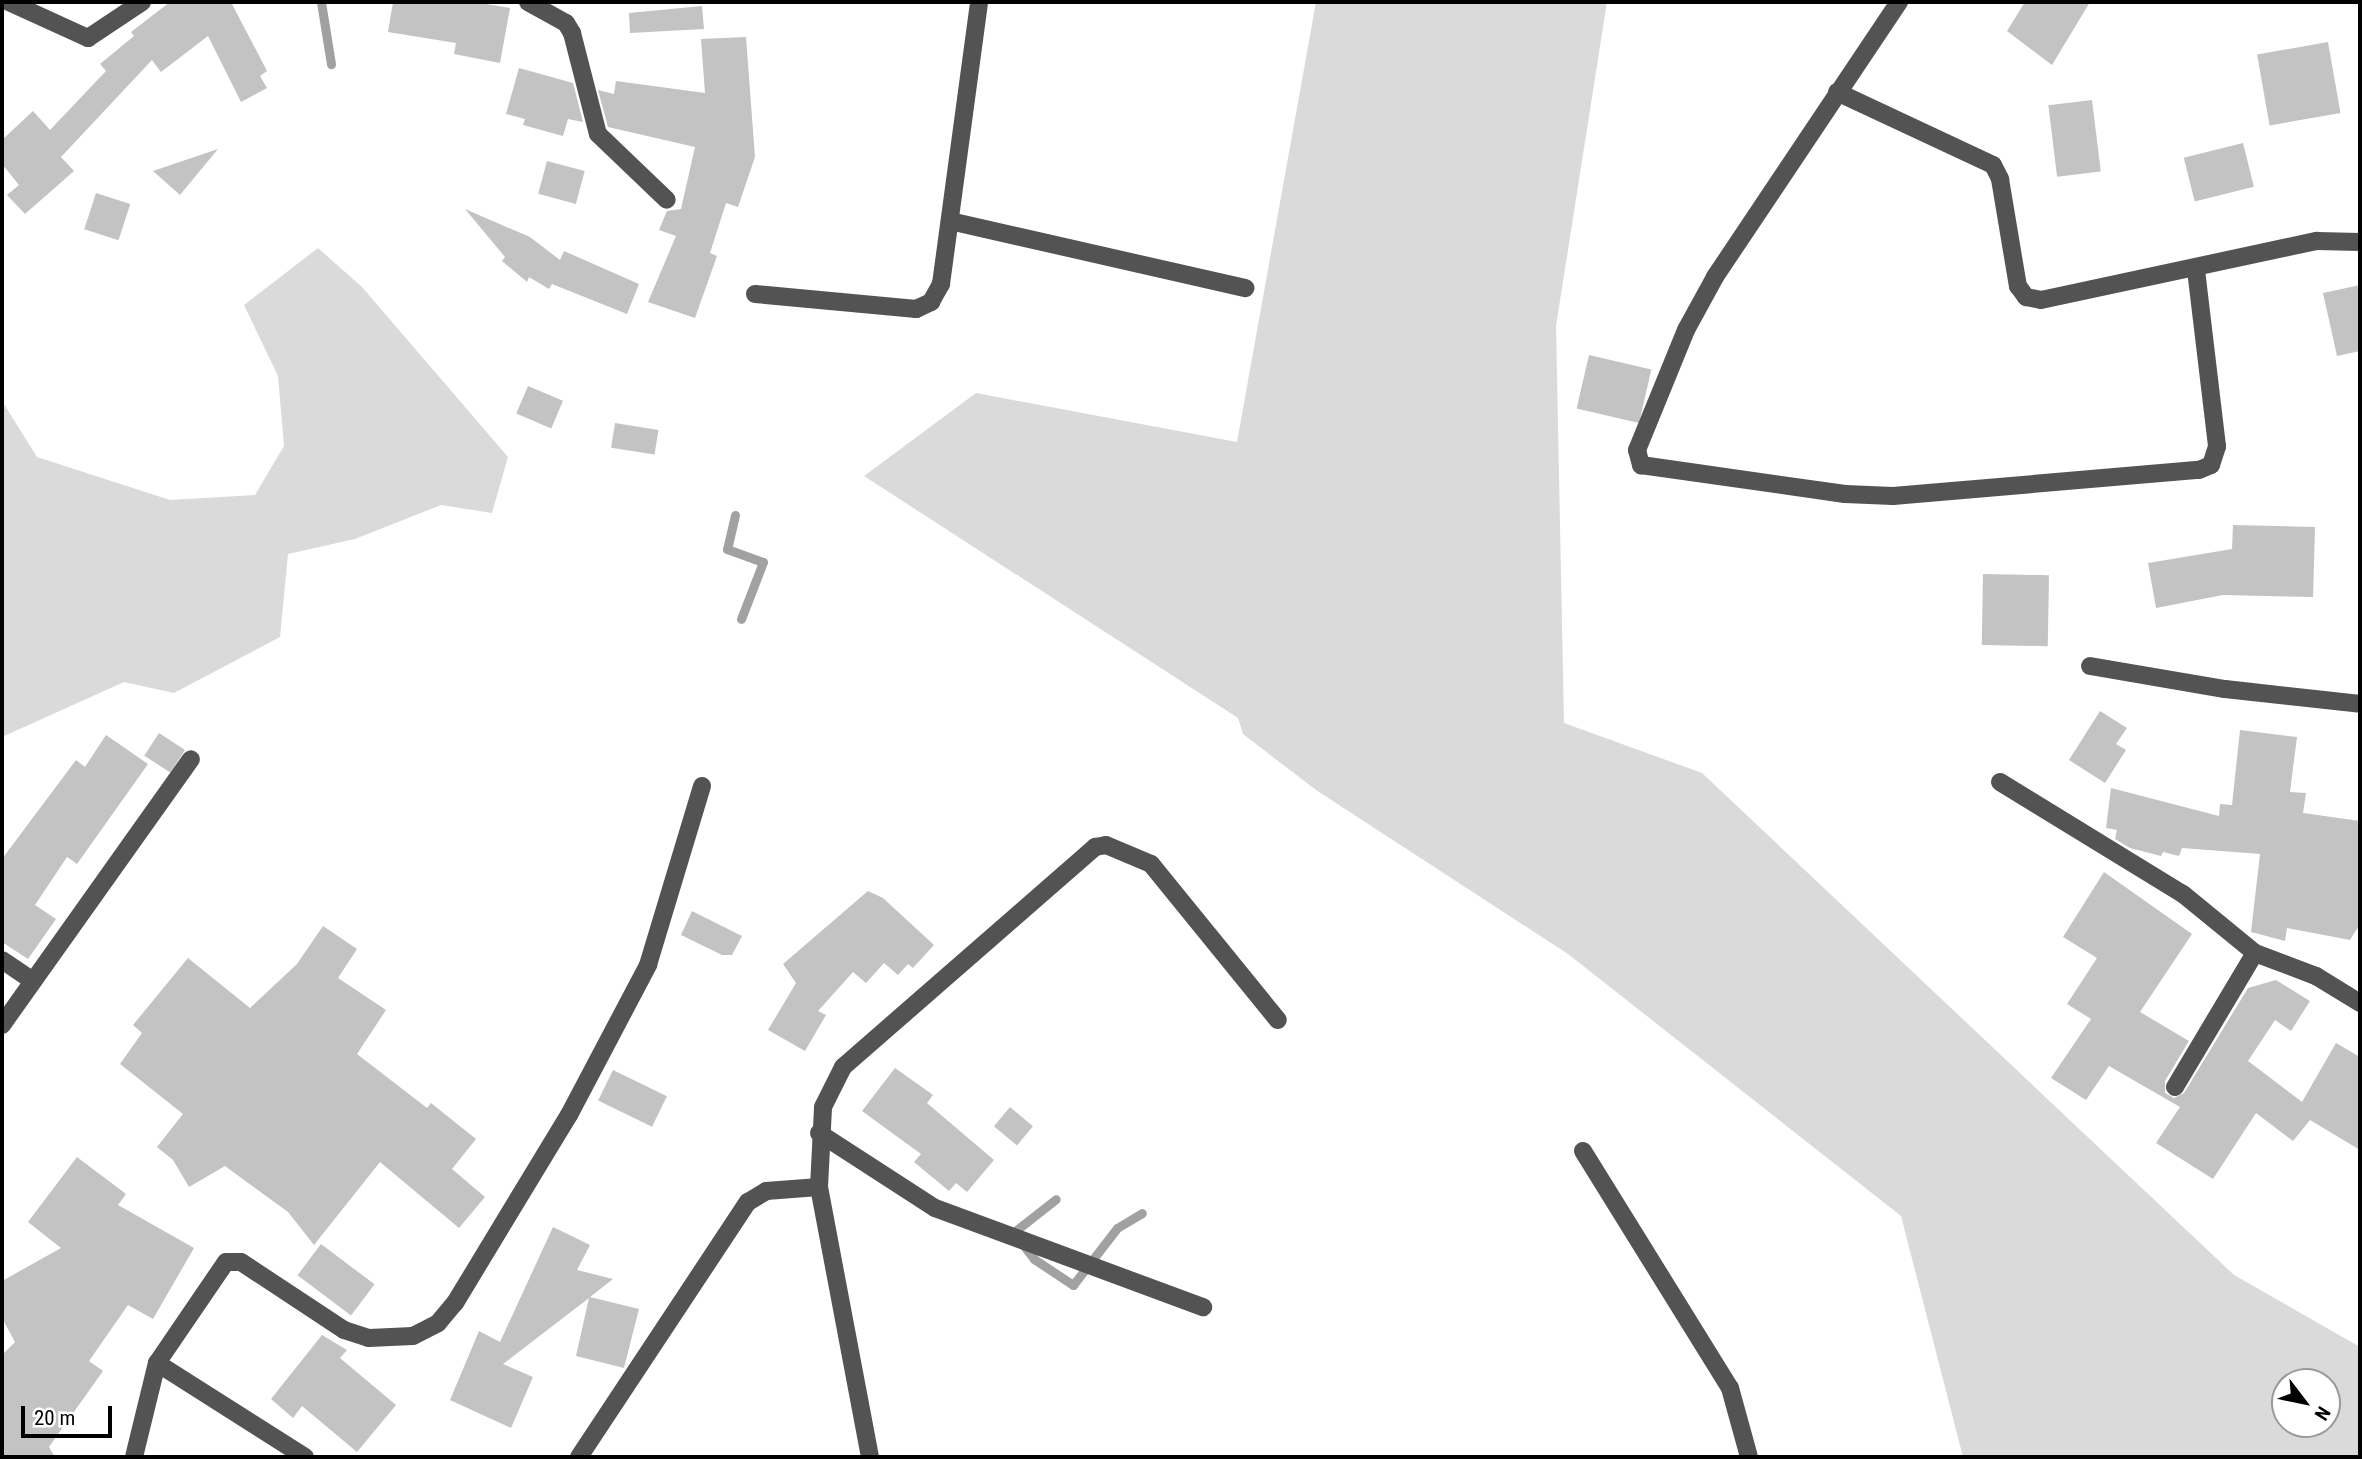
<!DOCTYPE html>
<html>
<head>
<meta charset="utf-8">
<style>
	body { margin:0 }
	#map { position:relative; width:2362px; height:1459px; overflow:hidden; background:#fff; font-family:"Roboto Condensed",sans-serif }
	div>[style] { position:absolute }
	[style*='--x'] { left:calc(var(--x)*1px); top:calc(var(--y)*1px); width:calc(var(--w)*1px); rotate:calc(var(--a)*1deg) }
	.green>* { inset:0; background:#dadada }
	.stream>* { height:9px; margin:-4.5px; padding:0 4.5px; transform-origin:4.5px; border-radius:4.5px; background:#a1a1a1 }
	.building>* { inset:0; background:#c3c3c3; transform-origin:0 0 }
	.minor>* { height:18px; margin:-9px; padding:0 9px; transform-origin:9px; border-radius:9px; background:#535353 }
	span { translate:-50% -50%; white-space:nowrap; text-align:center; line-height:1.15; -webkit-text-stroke:6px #fff; paint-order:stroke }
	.frame { position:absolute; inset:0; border:4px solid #000; pointer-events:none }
	.north { position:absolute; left:2271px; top:1368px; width:70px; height:70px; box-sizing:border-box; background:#fff; border:2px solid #999; border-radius:50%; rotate:122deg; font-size:19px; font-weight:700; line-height:28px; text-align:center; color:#000 }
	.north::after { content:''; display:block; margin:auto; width:24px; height:32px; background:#000; clip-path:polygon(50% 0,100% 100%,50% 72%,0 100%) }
	.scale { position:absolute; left:21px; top:1406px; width:91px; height:32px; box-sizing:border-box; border:4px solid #000; border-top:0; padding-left:9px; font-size:21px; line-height:24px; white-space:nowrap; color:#000; -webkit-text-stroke:5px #fff; paint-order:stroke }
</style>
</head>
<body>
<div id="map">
	<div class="green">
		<i style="clip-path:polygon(evenodd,1316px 2px,1607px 2px,1556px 326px,1564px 723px,1702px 773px,2234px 1275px,2360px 1347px,2360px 1457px,1963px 1457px,1901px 1216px,1568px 954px,1316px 790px,1243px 734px,1238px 718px,864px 476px,976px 393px,1237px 442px,1316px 2px,2285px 1382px,2327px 1382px,2327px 1424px,2285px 1424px,2285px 1382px)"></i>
		<i style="clip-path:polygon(318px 248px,362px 287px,508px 457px,492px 513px,441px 505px,355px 539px,288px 554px,280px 637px,174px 693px,124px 682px,2px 737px,2px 401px,37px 457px,170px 500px,255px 495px,284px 446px,278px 376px,244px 305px)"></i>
	</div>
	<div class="stream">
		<i style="--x:321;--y:2;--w:63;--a:80.8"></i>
		<i style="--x:735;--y:515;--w:35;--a:103"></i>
		<i style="--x:727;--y:549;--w:38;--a:20"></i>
		<i style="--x:763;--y:562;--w:61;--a:111.1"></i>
		<i style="--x:1010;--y:1235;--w:58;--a:-38"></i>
		<i style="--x:1024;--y:1246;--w:16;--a:52"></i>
		<i style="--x:1034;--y:1259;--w:47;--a:33.7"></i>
		<i style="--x:1073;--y:1285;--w:72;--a:-52.3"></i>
		<i style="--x:1117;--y:1228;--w:29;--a:-31"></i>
	</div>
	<div class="building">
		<i style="clip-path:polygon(170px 2px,231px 2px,267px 71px,260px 76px,267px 88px,241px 102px,208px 36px,161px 72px,152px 60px,61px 157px,74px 171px,25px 214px,7px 195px,19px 185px,2px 164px,2px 140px,33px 111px,50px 130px,106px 71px,100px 64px,134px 36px,131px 32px)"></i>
		<i style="clip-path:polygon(393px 2px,474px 2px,510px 8px,500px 63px,454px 54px,456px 43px,388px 32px)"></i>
		<i style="clip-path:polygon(2025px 2px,2090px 2px,2052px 65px,2007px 31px)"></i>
		<i style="clip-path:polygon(702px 6px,704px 29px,630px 33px,629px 13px)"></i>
		<i style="clip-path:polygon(746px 37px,755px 157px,738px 207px,726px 203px,710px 253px,717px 256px,695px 318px,648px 302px,676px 236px,659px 230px,667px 211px,681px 209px,695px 147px,608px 127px,598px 90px,614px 94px,616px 81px,705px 93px,701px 39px)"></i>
		<i style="left:2328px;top:42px;width:72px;height:72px;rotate:80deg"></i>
		<i style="clip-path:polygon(519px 68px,573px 83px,583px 122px,568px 119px,563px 136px,523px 125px,525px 119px,506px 114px)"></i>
		<i style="left:2092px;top:100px;width:72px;height:44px;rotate:83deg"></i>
		<i style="left:2243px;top:143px;width:45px;height:61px;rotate:76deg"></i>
		<i style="clip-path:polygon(218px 149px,180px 195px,153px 171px)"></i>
		<i style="left:547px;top:161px;width:39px;height:34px;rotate:15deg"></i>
		<i style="left:96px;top:193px;width:36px;height:38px;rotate:18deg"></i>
		<i style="clip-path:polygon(465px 209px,530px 237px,560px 260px,564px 251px,639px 284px,627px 314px,552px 284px,549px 289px,529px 277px,527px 282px,502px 261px,505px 257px)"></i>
		<i style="clip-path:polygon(2360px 285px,2360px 351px,2337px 356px,2323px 293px)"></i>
		<i style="left:1589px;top:355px;width:64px;height:55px;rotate:13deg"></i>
		<i style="left:528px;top:386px;width:38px;height:30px;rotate:23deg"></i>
		<i style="left:615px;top:423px;width:44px;height:25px;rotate:9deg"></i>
		<i style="clip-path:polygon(2233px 525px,2315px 527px,2313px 597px,2223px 595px,2156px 608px,2148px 563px,2232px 549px)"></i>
		<i style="left:1983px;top:574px;width:66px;height:71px;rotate:1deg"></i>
		<i style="clip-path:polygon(2100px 711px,2127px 728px,2116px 744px,2126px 750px,2105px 783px,2069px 760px)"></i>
		<i style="clip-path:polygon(2240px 730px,2297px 737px,2290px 792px,2306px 793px,2303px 813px,2360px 821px,2360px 924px,2350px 940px,2287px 928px,2285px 941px,2251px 932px,2260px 854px,2182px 848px,2179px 856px,2163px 852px,2161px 856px,2130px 848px,2115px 839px,2117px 830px,2106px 828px,2111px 788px,2219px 816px,2220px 804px,2232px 805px)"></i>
		<i style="left:159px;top:733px;width:31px;height:27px;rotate:33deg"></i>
		<i style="clip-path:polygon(106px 735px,148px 764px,77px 864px,67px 857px,35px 905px,56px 919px,28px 959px,2px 942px,2px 859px,76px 760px,85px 767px)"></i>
		<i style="clip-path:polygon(2104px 872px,2192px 934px,2140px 1012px,2189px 1041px,2165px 1081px,2165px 1093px,2174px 1098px,2184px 1093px,2248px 988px,2276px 980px,2310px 1001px,2291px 1031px,2275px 1020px,2248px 1061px,2302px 1102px,2336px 1043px,2360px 1057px,2360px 1150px,2310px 1120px,2293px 1141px,2256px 1113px,2213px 1179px,2156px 1143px,2180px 1107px,2109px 1066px,2086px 1100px,2051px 1078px,2091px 1019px,2067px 1004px,2097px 958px,2063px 937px)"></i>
		<i style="clip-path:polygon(868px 891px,883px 898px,934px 945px,913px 968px,908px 964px,898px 975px,884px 963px,866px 983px,853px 972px,818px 1011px,826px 1015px,805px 1051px,768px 1030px,796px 983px,783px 964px)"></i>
		<i style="clip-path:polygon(692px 911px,742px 936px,732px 955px,722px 955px,681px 935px)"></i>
		<i style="clip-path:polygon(323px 926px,357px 949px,338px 978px,386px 1010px,357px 1054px,427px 1108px,431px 1103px,476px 1139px,452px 1169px,485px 1197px,459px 1228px,380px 1162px,314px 1245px,288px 1212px,225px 1166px,189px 1187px,173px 1160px,157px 1147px,183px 1114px,120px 1064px,142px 1033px,133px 1025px,188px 958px,250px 1008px,297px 964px)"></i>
		<i style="clip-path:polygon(895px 1068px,933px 1095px,927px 1103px,994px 1160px,967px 1192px,956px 1183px,949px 1191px,914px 1162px,921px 1154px,862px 1111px)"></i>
		<i style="left:613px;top:1070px;width:60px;height:34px;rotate:26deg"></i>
		<i style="left:1010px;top:1107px;width:30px;height:25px;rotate:40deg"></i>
		<i style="clip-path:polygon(77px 1157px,126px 1194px,118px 1205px,194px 1248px,153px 1319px,128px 1305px,89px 1361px,103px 1371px,49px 1447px,55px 1457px,2px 1457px,2px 1355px,15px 1342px,2px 1318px,2px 1281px,61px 1248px,28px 1222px)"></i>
		<i style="clip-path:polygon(553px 1227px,590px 1245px,577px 1270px,613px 1279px,590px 1297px,639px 1309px,624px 1368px,576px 1356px,589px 1298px,503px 1364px,533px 1377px,511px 1428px,450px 1400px,479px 1331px,500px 1342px)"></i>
		<i style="left:321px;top:1244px;width:67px;height:39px;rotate:37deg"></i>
		<i style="clip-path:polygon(322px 1335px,347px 1350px,340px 1358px,396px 1405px,357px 1452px,302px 1406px,293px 1418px,271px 1399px)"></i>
	</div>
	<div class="minor">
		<i style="--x:9;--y:2;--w:87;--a:24.5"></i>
		<i style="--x:88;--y:38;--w:65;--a:-33.7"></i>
		<i style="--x:528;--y:2;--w:43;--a:28.9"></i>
		<i style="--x:566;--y:23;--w:12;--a:59"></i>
		<i style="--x:572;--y:33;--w:104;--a:75.6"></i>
		<i style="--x:598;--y:134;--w:95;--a:43.7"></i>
		<i style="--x:1899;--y:2;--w:331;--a:123.8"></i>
		<i style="--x:1715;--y:277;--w:60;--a:118.7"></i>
		<i style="--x:1686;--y:330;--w:130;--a:112.2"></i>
		<i style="--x:1637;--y:450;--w:16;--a:75"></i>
		<i style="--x:1641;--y:465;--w:206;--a:8.1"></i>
		<i style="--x:1845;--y:494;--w:48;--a:2.4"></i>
		<i style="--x:1893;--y:496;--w:307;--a:-4.9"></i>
		<i style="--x:2199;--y:470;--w:13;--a:-23"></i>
		<i style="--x:2211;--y:465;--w:20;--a:-72"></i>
		<i style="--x:2217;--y:446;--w:178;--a:-96.8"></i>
		<i style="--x:1837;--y:92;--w:172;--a:25.1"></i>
		<i style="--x:1993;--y:165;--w:16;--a:63"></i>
		<i style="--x:2000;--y:179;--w:109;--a:80.5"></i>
		<i style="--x:2018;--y:286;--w:14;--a:54"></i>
		<i style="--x:2026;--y:297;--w:15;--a:11"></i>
		<i style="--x:2041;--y:300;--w:282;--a:-12.1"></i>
		<i style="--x:2317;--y:241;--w:43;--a:1.3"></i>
		<i style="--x:950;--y:221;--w:303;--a:12.8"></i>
		<i style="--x:755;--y:294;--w:162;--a:5.3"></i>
		<i style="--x:916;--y:309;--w:17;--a:-25"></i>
		<i style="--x:931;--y:302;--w:21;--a:-61"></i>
		<i style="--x:941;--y:284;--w:285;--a:-82.3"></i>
		<i style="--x:2090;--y:666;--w:137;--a:9.7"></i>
		<i style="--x:2225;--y:689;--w:136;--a:6.3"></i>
		<i style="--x:2000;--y:782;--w:215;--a:31.5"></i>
		<i style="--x:2183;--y:894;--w:93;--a:39.3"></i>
		<i style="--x:2;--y:960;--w:37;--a:34"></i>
		<i style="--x:2;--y:1025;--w:326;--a:-54.6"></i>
		<i style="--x:2175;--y:1087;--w:156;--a:-59.2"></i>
		<i style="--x:2255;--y:953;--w:65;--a:20.7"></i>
		<i style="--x:2316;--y:976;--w:52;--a:31.5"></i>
		<i style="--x:819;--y:1133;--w:138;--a:32.9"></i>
		<i style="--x:935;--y:1208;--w:286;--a:20.3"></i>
		<i style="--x:1583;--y:1151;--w:279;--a:58.2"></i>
		<i style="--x:1730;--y:1388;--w:72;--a:74.6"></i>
		<i style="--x:157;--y:1363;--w:175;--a:32.4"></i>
		<i style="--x:134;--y:1457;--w:97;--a:-76.3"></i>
		<i style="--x:157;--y:1363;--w:122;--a:-55.7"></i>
		<i style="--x:226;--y:1262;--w:15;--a:0"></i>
		<i style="--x:241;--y:1262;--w:123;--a:33.4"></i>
		<i style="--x:344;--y:1330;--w:26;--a:18"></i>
		<i style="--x:369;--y:1338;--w:44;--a:-2.6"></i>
		<i style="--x:413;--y:1336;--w:28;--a:-27"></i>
		<i style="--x:438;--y:1323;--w:26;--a:-50"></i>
		<i style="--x:455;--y:1303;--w:220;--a:-58.8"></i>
		<i style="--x:569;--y:1115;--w:170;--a:-62.2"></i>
		<i style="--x:648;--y:965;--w:187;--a:-73.2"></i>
		<i style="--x:579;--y:1457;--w:306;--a:-56.5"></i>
		<i style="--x:748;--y:1202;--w:21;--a:-31"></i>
		<i style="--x:766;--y:1191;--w:53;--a:-4.3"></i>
		<i style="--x:870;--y:1457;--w:275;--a:-100.7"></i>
		<i style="--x:819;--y:1187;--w:80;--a:-87.1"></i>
		<i style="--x:823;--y:1107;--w:45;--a:-63.4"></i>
		<i style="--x:843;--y:1067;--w:335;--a:-41.1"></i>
		<i style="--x:1095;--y:847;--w:11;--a:-10"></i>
		<i style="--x:1106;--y:845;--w:49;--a:22.9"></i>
		<i style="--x:1151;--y:864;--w:201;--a:50.9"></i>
	</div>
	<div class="frame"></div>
	<div class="north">N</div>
	<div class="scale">20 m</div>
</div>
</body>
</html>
